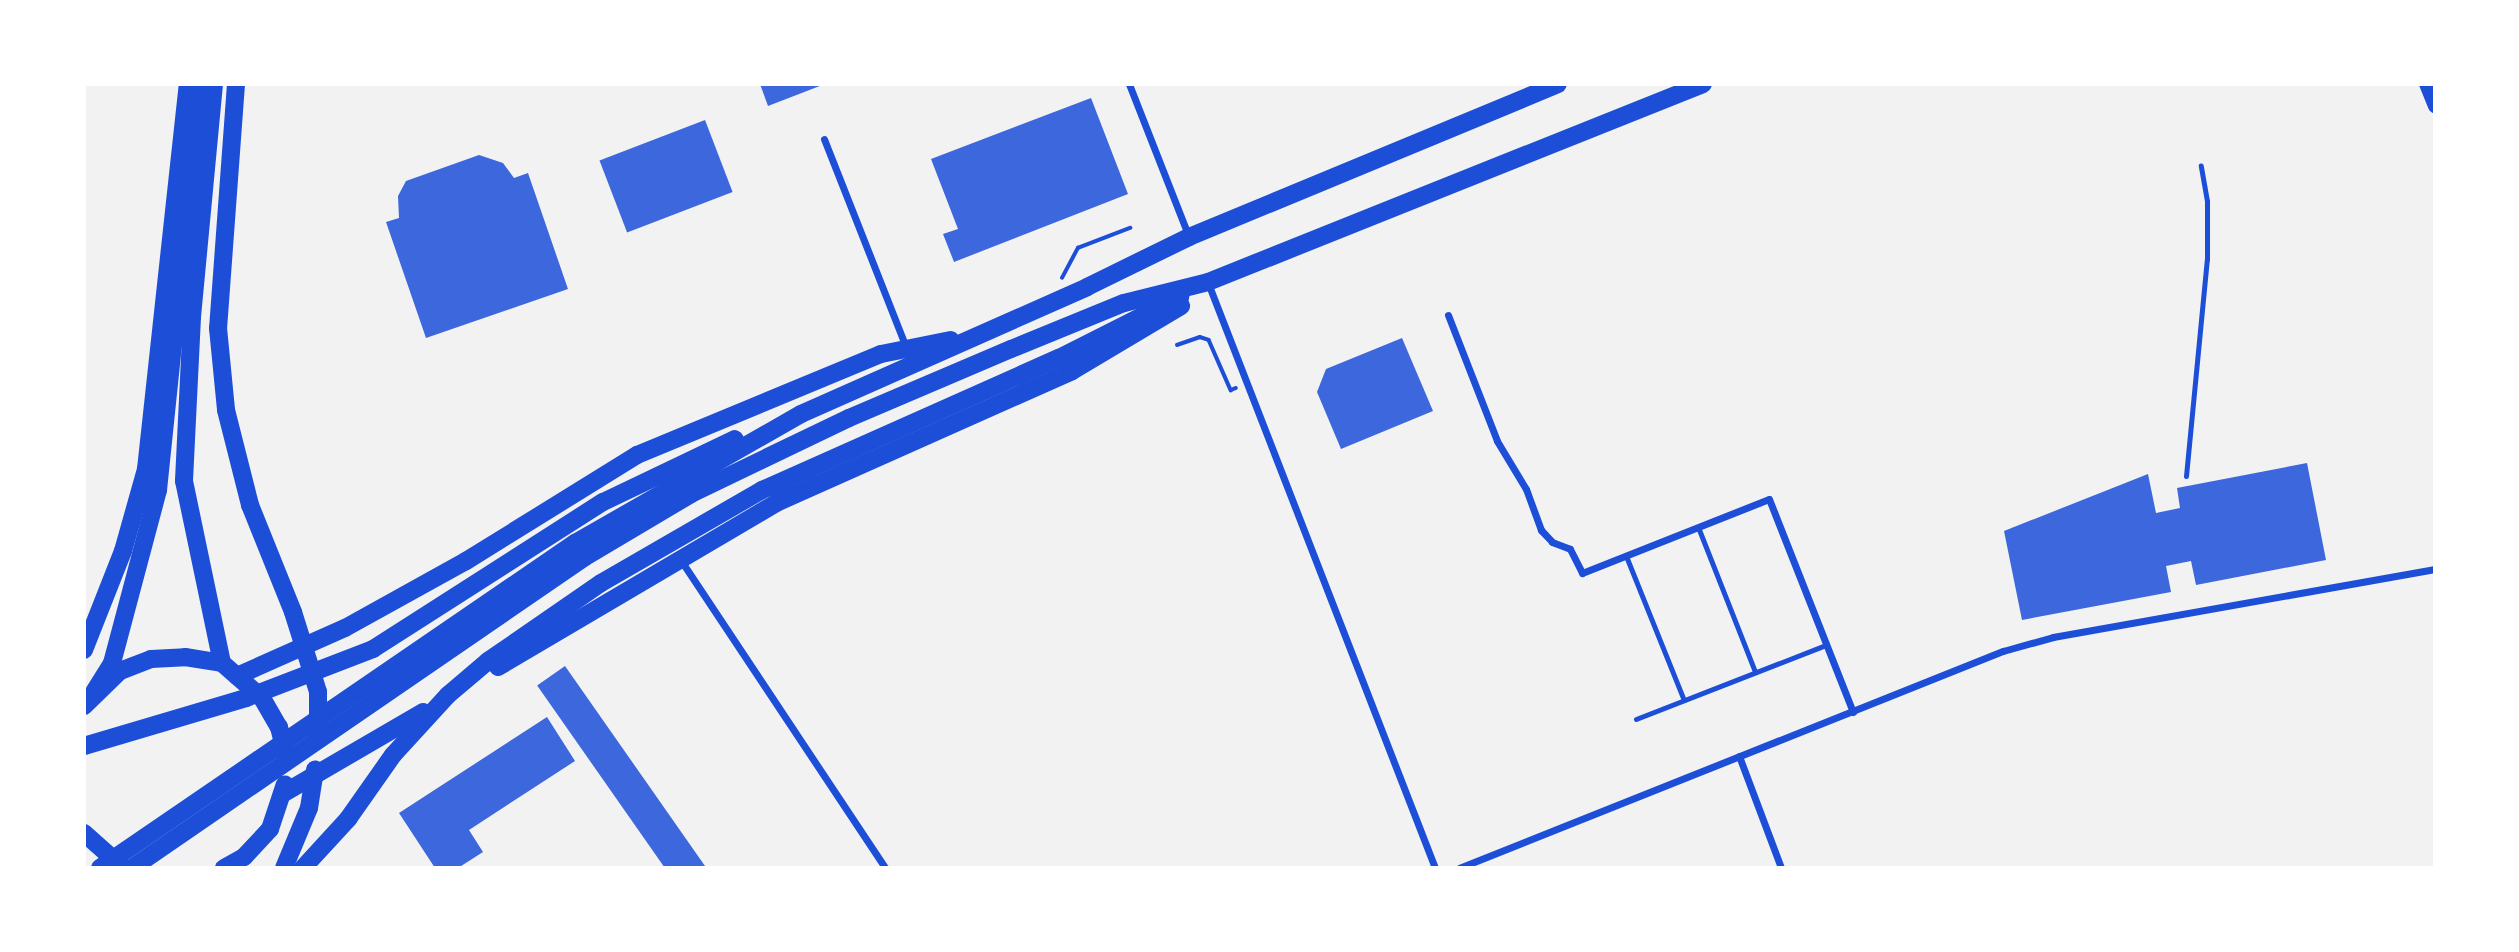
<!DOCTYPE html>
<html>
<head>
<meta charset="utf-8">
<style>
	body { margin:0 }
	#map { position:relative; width:2519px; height:952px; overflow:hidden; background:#f2f2f2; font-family:"PT Sans Narrow",sans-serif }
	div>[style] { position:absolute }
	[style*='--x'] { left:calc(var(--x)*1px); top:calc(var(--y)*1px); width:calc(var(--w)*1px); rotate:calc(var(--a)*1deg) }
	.building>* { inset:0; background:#3d67dc; transform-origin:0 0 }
	.path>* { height:3.5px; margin:-1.75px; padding:0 1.75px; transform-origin:1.75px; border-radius:1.75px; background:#1d4ed8 }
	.service>* { height:5px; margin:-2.5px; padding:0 2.5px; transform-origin:2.5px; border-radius:2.5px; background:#1d4ed8 }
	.minor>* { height:7px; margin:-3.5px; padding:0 3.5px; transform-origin:3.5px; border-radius:3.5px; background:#1d4ed8 }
	.secondary>* { height:14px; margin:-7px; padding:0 7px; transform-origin:7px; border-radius:7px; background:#1d4ed8 }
	.primary>* { height:18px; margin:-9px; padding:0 9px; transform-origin:9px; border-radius:9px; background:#1d4ed8 }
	span { translate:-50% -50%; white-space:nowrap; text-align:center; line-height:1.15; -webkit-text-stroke:5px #fff; paint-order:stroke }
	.frame { position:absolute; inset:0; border:86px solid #fff; pointer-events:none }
</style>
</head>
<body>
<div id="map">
	<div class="building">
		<i style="clip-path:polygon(760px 84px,825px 84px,768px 106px)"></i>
		<i style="clip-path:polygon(1091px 98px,1128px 194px,954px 262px,943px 234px,958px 229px,931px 159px)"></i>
		<i style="left:705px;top:120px;width:77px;height:113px;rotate:69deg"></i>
		<i style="clip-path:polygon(479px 155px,503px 163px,514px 178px,528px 173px,568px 289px,426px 338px,386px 222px,399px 218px,398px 196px,406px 181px)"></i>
		<i style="clip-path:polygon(1402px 338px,1433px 411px,1341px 449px,1317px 392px,1326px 369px)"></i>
		<i style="clip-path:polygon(2307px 463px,2326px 560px,2196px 585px,2191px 561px,2166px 566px,2171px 592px,2022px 620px,2004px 531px,2148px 474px,2156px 513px,2180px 508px,2177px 488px)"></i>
		<i style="left:565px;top:666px;width:245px;height:34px;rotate:55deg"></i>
		<i style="clip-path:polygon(547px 717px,575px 761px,469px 830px,483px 852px,458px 868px,435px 868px,399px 813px)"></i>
	</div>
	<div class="path">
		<i style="--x:1062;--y:278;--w:34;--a:-62"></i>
		<i style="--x:1078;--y:248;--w:56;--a:-21"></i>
		<i style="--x:1177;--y:345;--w:24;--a:-19"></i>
		<i style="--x:1200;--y:337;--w:9;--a:18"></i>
		<i style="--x:1209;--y:340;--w:55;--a:66.3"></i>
		<i style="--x:1231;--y:390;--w:5;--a:-22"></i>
	</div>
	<div class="service">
		<i style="--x:2186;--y:476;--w:218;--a:-84.5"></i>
		<i style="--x:2207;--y:259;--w:58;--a:-90"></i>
		<i style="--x:2207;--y:201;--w:36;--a:-100"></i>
		<i style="--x:1698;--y:527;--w:156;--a:68.5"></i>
		<i style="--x:1626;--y:556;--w:155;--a:68.1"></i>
		<i style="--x:1636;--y:719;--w:204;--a:-21.3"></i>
	</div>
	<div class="minor">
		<i style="--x:1129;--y:84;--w:164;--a:68.6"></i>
		<i style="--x:824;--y:139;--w:224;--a:68.5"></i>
		<i style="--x:1208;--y:283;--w:627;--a:68.79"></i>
		<i style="--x:1448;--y:315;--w:135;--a:68.7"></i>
		<i style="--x:1497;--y:441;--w:56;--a:58.9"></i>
		<i style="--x:1526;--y:489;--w:44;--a:69.9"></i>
		<i style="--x:1541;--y:530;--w:16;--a:47"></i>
		<i style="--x:1552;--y:542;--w:19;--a:21"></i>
		<i style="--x:1570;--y:549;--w:27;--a:63"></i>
		<i style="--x:1582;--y:573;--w:201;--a:-21.6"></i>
		<i style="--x:1769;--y:499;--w:229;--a:68.5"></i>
		<i style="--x:680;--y:559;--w:371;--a:56.4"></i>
		<i style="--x:1739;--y:756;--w:120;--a:69.4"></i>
		<i style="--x:1459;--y:868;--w:586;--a:-21.75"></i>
		<i style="--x:2003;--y:651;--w:52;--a:-15.6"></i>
		<i style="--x:2053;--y:637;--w:388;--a:-10.1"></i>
	</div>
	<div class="secondary">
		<i style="--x:2426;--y:84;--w:24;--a:68"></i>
	</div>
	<div class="primary">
		<i style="--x:214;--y:84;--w:234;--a:95.4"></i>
		<i style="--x:192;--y:317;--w:164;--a:92.8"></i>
		<i style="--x:184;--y:481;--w:186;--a:78.2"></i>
		<i style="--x:236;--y:84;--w:245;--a:94.2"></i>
		<i style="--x:218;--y:328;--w:82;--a:84.4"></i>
		<i style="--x:226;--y:410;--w:98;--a:75.8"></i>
		<i style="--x:250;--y:505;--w:115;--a:68.1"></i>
		<i style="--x:293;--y:612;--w:84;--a:72.6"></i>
		<i style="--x:318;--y:692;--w:38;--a:90"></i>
		<i style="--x:84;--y:650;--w:106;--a:-68.5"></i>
		<i style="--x:123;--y:551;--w:85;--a:-74.3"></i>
		<i style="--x:146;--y:469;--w:387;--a:-83.8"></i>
		<i style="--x:498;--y:667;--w:323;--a:-30.5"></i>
		<i style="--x:776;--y:503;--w:324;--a:-24"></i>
		<i style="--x:1072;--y:371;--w:127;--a:-30.8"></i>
		<i style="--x:237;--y:676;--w:118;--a:-24"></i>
		<i style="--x:345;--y:628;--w:138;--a:-29"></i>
		<i style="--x:466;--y:561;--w:201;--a:-31.8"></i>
		<i style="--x:637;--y:455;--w:264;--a:-22.5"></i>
		<i style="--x:881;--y:354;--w:71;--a:-11.3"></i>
		<i style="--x:94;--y:692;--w:34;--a:-58"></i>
		<i style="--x:112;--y:663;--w:179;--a:-75.1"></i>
		<i style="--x:158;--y:490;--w:408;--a:-84.1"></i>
		<i style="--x:84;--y:706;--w:50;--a:-44.2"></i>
		<i style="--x:120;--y:671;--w:33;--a:-21"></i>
		<i style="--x:151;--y:659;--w:34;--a:-3"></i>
		<i style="--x:185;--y:657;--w:37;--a:9"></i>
		<i style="--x:222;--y:663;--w:53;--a:41.2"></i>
		<i style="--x:262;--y:698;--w:34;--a:60"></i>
		<i style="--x:279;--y:727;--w:30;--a:76"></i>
		<i style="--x:84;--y:746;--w:169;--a:-16.5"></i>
		<i style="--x:246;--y:698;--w:136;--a:-21.1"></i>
		<i style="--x:373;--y:649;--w:273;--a:-32.6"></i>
		<i style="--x:603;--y:502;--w:146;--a:-25.5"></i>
		<i style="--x:284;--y:793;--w:161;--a:-30.2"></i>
		<i style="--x:84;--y:833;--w:48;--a:41.6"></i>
		<i style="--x:100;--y:868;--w:576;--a:-34.38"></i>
		<i style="--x:575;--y:543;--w:260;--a:-29.7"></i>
		<i style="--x:801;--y:414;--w:313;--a:-23.9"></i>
		<i style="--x:1087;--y:287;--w:114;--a:-26.1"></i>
		<i style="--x:1189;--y:237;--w:399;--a:-22.5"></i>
		<i style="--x:132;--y:868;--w:549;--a:-34.47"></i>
		<i style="--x:585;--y:557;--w:123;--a:-30.7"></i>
		<i style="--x:691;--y:494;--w:175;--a:-25.7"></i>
		<i style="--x:849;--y:418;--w:176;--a:-23.1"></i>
		<i style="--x:1011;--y:349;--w:122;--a:-22.2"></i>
		<i style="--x:1124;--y:303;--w:87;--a:-14"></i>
		<i style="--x:1208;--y:282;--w:533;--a:-21.8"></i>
		<i style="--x:224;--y:868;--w:23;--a:-29"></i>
		<i style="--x:244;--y:857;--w:38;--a:-47"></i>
		<i style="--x:270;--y:829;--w:47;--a:-71.6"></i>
		<i style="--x:284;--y:868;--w:65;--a:-67.4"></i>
		<i style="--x:309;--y:808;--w:39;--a:-81"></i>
		<i style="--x:303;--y:868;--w:67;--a:-47.4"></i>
		<i style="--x:348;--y:819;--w:78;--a:-54.9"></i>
		<i style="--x:393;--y:755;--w:81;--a:-47.5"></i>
		<i style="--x:448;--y:695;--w:52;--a:-40.4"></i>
		<i style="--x:488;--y:661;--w:137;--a:-34.6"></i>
		<i style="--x:601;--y:583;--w:186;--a:-30"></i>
		<i style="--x:762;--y:490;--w:325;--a:-24"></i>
		<i style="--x:1059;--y:358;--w:136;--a:-26.8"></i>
	</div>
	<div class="frame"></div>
</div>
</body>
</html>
